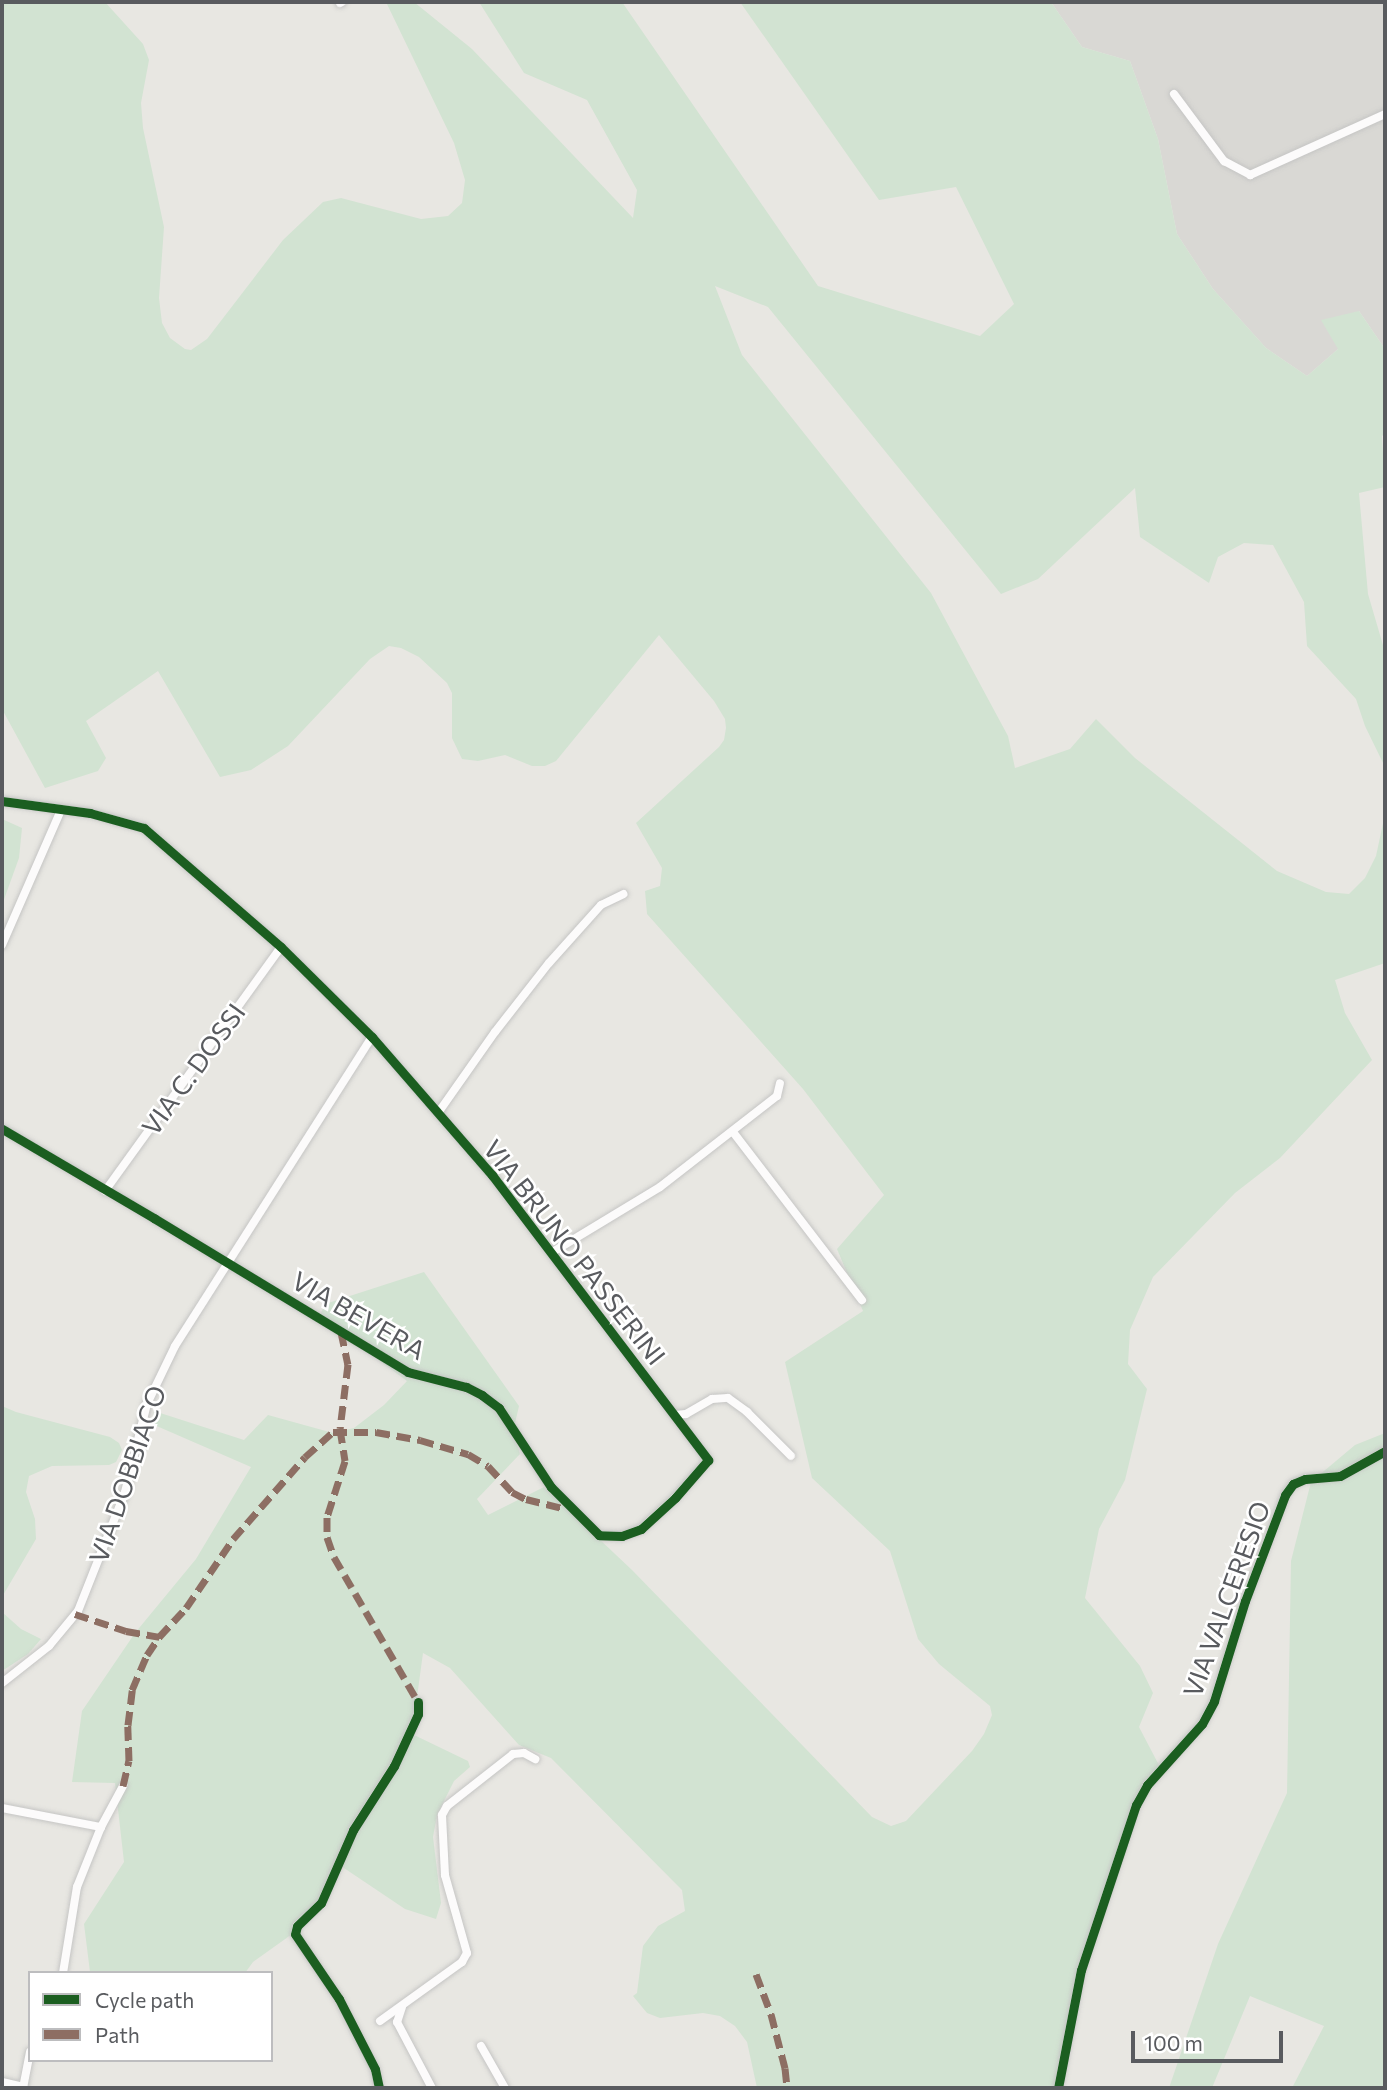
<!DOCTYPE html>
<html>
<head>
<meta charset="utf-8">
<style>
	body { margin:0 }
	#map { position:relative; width:1387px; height:2090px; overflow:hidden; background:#e8e7e2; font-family:Commissioner,sans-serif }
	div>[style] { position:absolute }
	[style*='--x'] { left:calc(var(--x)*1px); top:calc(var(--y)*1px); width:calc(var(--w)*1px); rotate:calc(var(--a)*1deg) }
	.industrial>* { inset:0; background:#d9d8d4 }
	.green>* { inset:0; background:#d2e3d2 }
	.roads { filter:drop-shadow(0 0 2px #c5c5c4) drop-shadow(0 0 2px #c5c5c4) }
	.minor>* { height:8px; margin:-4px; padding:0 4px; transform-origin:4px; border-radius:4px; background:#fcfbfb }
	.quiet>* { height:7px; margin-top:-3.5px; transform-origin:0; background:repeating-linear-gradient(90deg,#8d6e63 0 14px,transparent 0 21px) }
	.cycleway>* { height:9px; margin:-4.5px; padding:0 4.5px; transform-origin:4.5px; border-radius:4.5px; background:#1b5e20 }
	span { translate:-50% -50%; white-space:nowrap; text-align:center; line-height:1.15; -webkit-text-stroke:5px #fff; paint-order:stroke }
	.street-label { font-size:26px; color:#595b5f }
	.frame { position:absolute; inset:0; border:4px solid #595b5f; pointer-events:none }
	.legend { position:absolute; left:28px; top:1971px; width:245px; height:91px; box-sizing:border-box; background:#fff; border:2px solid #bdbdbf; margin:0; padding:9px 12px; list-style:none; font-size:21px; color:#595b5f }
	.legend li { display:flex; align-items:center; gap:14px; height:35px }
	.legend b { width:35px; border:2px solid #bdbdbf }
	.scale { position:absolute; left:1131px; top:2031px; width:152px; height:32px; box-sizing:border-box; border:4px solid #595b5f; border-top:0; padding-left:9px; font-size:21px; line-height:24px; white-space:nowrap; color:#595b5f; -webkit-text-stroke:5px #fff; paint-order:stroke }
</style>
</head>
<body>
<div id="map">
	<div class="industrial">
		<i style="clip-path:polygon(1051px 2px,1385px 2px,1385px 349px,1359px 311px,1338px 349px,1307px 376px,1266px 348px,1213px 289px,1177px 234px,1158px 139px,1130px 61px,1082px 47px)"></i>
	</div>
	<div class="green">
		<i style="clip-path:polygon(2px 2px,105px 2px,143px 44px,149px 60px,141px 103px,143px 128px,164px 227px,159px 298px,162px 323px,170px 338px,185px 349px,191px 350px,207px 339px,283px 240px,323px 202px,341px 198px,421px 219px,448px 216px,462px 203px,465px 180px,454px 143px,386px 2px,414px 2px,472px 49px,633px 218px,637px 190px,587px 100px,524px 73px,479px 2px,622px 2px,818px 286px,980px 336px,1014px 304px,956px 187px,879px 200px,740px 2px,1051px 2px,1082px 47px,1130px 61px,1158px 139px,1177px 234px,1213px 289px,1266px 348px,1307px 376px,1338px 349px,1321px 320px,1359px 311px,1385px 349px,1385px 433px,1382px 436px,1385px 487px,1359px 493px,1368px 594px,1385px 652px,1385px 767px,1365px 726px,1356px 699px,1307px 646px,1304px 602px,1273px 545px,1244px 543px,1218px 557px,1209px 583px,1140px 537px,1135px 488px,1038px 579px,1001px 594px,768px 307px,715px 286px,742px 355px,931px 593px,1008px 736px,1015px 768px,1070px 749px,1096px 719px,1135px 758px,1277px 871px,1326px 892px,1349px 894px,1365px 878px,1376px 856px,1385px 814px,1385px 963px,1335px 980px,1345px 1013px,1372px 1060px,1280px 1158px,1235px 1193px,1153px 1277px,1130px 1330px,1128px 1364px,1147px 1389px,1125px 1480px,1099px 1529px,1085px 1598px,1140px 1666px,1153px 1693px,1139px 1727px,1161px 1769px,1135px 1804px,1076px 2000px,1058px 2088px,757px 2088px,747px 2042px,735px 2026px,720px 2016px,703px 2013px,660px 2018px,647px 2013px,633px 1996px,637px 1993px,643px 1946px,658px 1926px,685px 1911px,682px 1890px,551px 1758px,519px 1745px,450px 1668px,423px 1653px,412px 1734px,468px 1761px,470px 1767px,454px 1781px,437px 1815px,433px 1837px,441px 1903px,436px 1919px,405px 1909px,338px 1864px,317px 1903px,295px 1932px,253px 1962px,245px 1973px,90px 1972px,84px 1924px,124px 1862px,115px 1783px,72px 1782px,82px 1711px,135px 1633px,196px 1559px,251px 1467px,152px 1424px,154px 1411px,244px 1440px,268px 1415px,333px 1433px,354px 1428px,384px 1405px,407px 1381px,324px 1320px,321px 1313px,325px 1304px,424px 1272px,519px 1406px,513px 1432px,520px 1454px,477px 1499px,488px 1515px,544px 1487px,632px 1570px,872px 1817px,891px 1826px,906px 1821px,972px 1751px,984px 1734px,992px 1715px,990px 1706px,939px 1664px,918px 1639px,890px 1551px,812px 1478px,785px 1362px,863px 1311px,837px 1249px,884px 1195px,803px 1089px,647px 914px,645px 891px,660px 886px,662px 868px,636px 823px,719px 747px,724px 740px,726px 728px,725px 719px,714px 701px,659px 635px,556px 761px,545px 766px,532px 766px,505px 755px,478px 761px,462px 759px,452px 738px,452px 693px,447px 683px,419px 657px,401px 648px,389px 646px,370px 659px,288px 746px,251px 770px,220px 777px,158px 671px,86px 721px,106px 758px,98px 771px,45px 788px,2px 709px)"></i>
		<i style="clip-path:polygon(2px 819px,22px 828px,19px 858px,2px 905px)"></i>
		<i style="clip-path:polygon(2px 1406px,16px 1412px,110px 1437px,119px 1443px,122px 1450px,116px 1462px,109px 1465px,52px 1466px,29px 1476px,26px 1492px,35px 1519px,36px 1539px,2px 1597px)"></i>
		<i style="clip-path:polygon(1385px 1433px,1385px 2088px,1292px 2088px,1324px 2026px,1250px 1996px,1212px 2088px,1169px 2088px,1218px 1944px,1287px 1793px,1291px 1561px,1311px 1482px,1355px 1445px)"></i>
		<i style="clip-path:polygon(2px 1612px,21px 1629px,41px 1639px,28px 1654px,2px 1671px)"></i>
	</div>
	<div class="roads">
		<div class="minor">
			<i style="--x:340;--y:3;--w:2;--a:-27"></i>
			<i style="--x:1174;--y:94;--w:84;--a:53.3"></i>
			<i style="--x:1224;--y:161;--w:30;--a:28"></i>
			<i style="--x:1250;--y:175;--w:148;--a:-24.3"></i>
			<i style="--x:2;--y:801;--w:89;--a:7.8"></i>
			<i style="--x:90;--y:813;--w:56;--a:15.5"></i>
			<i style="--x:144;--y:828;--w:181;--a:41"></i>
			<i style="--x:281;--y:947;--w:128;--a:44.7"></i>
			<i style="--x:372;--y:1037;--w:183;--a:49"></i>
			<i style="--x:492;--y:1175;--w:358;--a:52.8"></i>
			<i style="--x:708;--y:1460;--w:50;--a:131"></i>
			<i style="--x:675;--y:1498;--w:46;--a:137.6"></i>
			<i style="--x:641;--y:1529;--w:20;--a:160"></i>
			<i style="--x:622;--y:1536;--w:23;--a:-178"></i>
			<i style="--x:599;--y:1535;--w:68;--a:-135"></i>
			<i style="--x:551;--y:1487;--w:95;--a:-123.4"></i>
			<i style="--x:499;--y:1408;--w:21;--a:-143"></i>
			<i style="--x:482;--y:1395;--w:18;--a:-153"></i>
			<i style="--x:466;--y:1387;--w:60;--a:-165.5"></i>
			<i style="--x:408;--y:1372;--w:297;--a:-148.8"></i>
			<i style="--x:154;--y:1218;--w:176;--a:-149.6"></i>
			<i style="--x:2;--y:945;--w:147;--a:-66.4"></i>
			<i style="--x:438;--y:1113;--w:99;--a:-54.9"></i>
			<i style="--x:495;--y:1032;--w:88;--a:-52"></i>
			<i style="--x:549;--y:963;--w:78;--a:-48.1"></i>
			<i style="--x:601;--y:905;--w:25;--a:-26"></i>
			<i style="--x:733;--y:1132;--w:212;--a:52.5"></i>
			<i style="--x:105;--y:1191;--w:301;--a:-54.2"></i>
			<i style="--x:551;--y:1253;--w:127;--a:-31.2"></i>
			<i style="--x:660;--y:1187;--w:148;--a:-37.9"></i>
			<i style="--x:777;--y:1096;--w:13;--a:-77"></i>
			<i style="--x:674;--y:1415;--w:12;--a:-5"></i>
			<i style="--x:686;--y:1414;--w:30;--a:-30"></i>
			<i style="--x:712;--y:1399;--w:16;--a:-4"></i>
			<i style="--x:728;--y:1398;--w:24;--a:36"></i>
			<i style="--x:747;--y:1412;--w:62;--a:45"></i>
			<i style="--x:2;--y:1683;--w:60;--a:-38.2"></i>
			<i style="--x:49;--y:1646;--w:45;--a:-50.4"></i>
			<i style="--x:78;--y:1611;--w:128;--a:-68.4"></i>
			<i style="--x:125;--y:1492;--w:91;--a:-76"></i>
			<i style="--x:147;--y:1404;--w:64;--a:-64.2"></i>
			<i style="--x:175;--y:1346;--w:366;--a:-57.5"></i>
			<i style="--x:2;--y:1808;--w:101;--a:10.9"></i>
			<i style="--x:63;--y:1973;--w:87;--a:-80.8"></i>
			<i style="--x:77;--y:1887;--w:65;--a:-68.2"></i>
			<i style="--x:101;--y:1827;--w:47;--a:-61.8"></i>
			<i style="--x:402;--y:2007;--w:16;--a:108"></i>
			<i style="--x:397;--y:2022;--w:75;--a:62.1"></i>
			<i style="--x:380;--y:2021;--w:101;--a:-35.7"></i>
			<i style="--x:462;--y:1962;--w:10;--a:-61"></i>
			<i style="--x:467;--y:1953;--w:81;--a:-105.8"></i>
			<i style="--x:445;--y:1875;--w:60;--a:-92.9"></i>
			<i style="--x:442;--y:1815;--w:10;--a:-61"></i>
			<i style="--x:447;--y:1806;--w:84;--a:-38.2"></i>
			<i style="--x:513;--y:1754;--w:11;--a:-5"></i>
			<i style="--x:524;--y:1753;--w:13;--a:29"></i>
			<i style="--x:481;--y:2046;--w:48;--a:60.3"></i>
			<i style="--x:2;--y:2082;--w:22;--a:13"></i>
			<i style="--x:23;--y:2088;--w:37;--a:-79"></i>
			<i style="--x:379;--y:2088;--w:19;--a:-102"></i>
			<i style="--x:375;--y:2069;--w:79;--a:-117.2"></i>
			<i style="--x:339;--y:1999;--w:78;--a:-124.1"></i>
			<i style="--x:295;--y:1934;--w:8;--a:-76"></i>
			<i style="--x:297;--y:1926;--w:33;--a:-44"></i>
			<i style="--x:321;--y:1903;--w:80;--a:-66.3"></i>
			<i style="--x:353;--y:1830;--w:76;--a:-57.4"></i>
			<i style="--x:394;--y:1766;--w:57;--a:-65.2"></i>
			<i style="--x:418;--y:1714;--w:12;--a:-90"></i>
			<i style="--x:1058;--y:2088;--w:120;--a:-79"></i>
			<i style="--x:1081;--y:1970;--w:174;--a:-71.6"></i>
			<i style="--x:1136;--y:1805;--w:23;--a:-61"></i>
			<i style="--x:1147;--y:1785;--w:82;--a:-48"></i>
			<i style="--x:1202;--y:1724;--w:26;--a:-62"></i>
			<i style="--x:1214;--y:1701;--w:105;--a:-72.8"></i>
			<i style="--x:1245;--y:1601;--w:113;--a:-69.3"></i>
			<i style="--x:1285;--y:1495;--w:14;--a:-54"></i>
			<i style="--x:1293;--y:1484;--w:13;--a:-23"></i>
			<i style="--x:1305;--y:1479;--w:35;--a:-5"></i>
			<i style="--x:1340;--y:1476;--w:51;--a:-29.1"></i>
		</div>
	</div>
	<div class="quiet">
		<i style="--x:341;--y:1332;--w:33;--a:78"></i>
		<i style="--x:348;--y:1364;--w:65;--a:97"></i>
		<i style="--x:340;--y:1429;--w:32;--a:81"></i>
		<i style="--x:345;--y:1461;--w:59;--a:107.8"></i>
		<i style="--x:327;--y:1517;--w:20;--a:90"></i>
		<i style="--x:327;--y:1537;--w:21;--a:71"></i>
		<i style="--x:334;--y:1557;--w:168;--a:59.9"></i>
		<i style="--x:75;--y:1614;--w:54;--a:18.4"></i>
		<i style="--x:126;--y:1631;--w:34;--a:10"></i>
		<i style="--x:123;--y:1786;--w:26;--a:-77"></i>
		<i style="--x:129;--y:1761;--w:36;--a:-92"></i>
		<i style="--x:128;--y:1725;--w:35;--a:-83"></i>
		<i style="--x:132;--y:1690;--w:38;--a:-67"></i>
		<i style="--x:147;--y:1655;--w:22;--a:-56"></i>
		<i style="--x:159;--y:1637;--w:40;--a:-47"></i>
		<i style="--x:186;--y:1608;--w:83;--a:-55.7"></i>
		<i style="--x:233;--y:1539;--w:109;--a:-48.7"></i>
		<i style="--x:305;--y:1457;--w:38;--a:-42"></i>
		<i style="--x:333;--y:1432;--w:43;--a:0"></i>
		<i style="--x:376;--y:1432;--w:45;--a:10.3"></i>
		<i style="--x:420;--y:1440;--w:50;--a:16.3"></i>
		<i style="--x:468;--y:1454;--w:23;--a:31"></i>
		<i style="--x:488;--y:1466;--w:35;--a:47"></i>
		<i style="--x:512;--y:1492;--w:16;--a:27"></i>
		<i style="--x:526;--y:1499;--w:41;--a:14"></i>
		<i style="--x:756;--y:1974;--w:43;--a:69.4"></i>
		<i style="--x:771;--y:2014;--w:56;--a:75.5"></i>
		<i style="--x:785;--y:2068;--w:20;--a:84"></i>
	</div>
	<div class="cycleway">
		<i style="--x:2;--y:801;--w:89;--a:7.8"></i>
		<i style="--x:90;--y:813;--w:56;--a:15.5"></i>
		<i style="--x:144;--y:828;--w:181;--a:41"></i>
		<i style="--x:281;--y:947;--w:128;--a:44.7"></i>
		<i style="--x:372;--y:1037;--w:183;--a:49"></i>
		<i style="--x:492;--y:1175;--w:358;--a:52.8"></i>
		<i style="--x:708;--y:1460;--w:50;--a:131"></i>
		<i style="--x:675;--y:1498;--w:46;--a:137.6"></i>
		<i style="--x:641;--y:1529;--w:20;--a:160"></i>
		<i style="--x:622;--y:1536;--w:23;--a:-178"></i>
		<i style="--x:599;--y:1535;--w:68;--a:-135"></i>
		<i style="--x:551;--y:1487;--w:95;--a:-123.4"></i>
		<i style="--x:499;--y:1408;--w:21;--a:-143"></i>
		<i style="--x:482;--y:1395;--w:18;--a:-153"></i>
		<i style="--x:466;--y:1387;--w:60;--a:-165.5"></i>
		<i style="--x:408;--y:1372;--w:297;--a:-148.8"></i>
		<i style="--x:154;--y:1218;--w:176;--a:-149.6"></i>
		<i style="--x:379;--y:2088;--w:19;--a:-102"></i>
		<i style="--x:375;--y:2069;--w:79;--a:-117.2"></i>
		<i style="--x:339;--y:1999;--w:78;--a:-124.1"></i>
		<i style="--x:295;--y:1934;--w:8;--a:-76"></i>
		<i style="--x:297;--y:1926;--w:33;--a:-44"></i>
		<i style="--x:321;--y:1903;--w:80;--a:-66.3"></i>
		<i style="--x:353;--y:1830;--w:76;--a:-57.4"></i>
		<i style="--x:394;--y:1766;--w:57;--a:-65.2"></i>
		<i style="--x:418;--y:1714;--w:12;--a:-90"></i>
		<i style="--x:1058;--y:2088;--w:120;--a:-79"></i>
		<i style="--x:1081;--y:1970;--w:174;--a:-71.6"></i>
		<i style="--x:1136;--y:1805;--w:23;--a:-61"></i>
		<i style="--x:1147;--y:1785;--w:82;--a:-48"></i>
		<i style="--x:1202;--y:1724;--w:26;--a:-62"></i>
		<i style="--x:1214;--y:1701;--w:105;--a:-72.8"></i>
		<i style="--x:1245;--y:1601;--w:113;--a:-69.3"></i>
		<i style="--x:1285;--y:1495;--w:14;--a:-54"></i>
		<i style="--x:1293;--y:1484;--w:13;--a:-23"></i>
		<i style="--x:1305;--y:1479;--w:35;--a:-5"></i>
		<i style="--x:1340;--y:1476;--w:51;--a:-29.1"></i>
	</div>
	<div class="street-label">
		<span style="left:193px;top:1069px;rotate:-54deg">VIA C. DOSSI</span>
		<span style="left:575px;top:1252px;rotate:52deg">VIA BRUNO PASSERINI</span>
		<span style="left:359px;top:1315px;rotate:30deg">VIA BEVERA</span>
		<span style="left:127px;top:1474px;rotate:-71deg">VIA DOBBIACO</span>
		<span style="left:1226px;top:1599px;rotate:-70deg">VIA VALCERESIO</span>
	</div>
	<div class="frame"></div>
	<ul class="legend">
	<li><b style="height:9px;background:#1b5e20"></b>Cycle path</li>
	<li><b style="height:9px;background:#8d6e63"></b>Path</li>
	</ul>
	<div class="scale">100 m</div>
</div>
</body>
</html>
